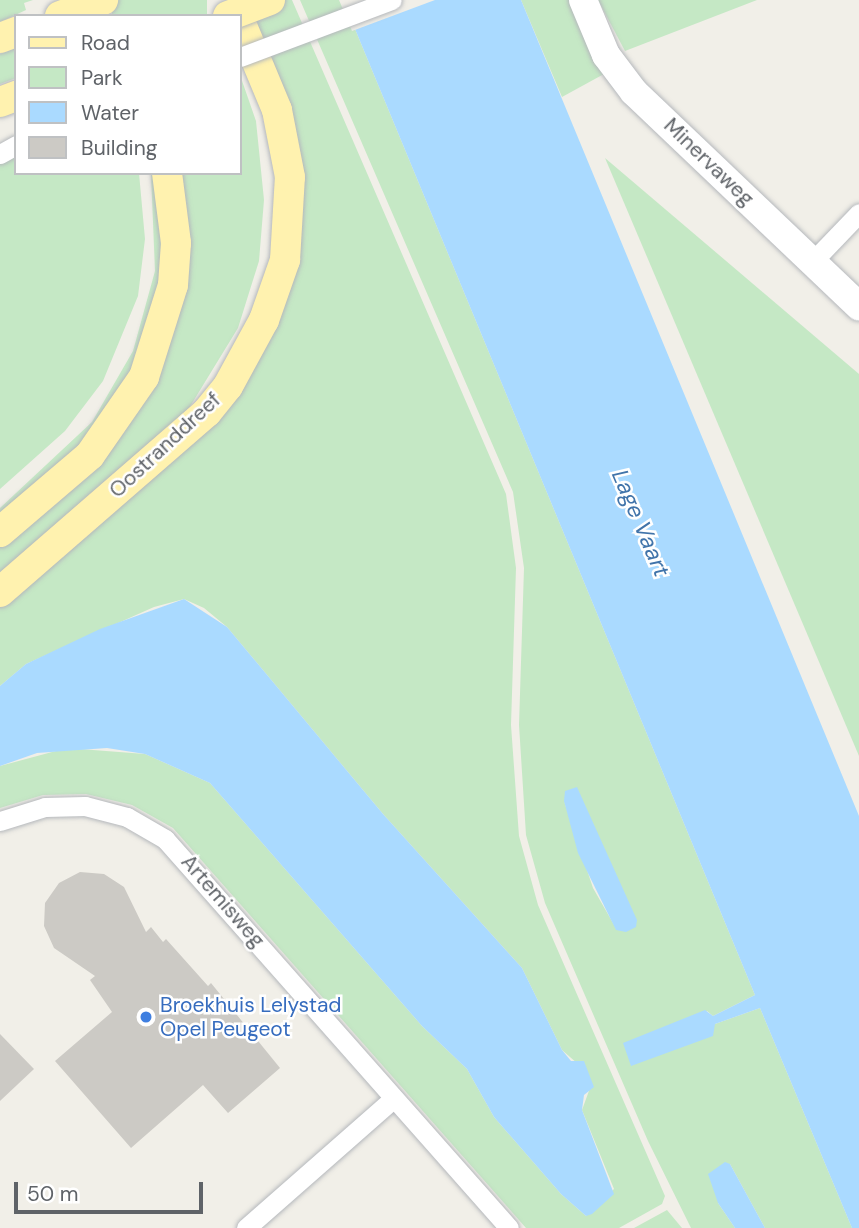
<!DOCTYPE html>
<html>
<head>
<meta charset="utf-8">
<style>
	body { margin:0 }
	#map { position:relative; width:859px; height:1228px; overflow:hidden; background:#f1efe8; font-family:"DM Sans",sans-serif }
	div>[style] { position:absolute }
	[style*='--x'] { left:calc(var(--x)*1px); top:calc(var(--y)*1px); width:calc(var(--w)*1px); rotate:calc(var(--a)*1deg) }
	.green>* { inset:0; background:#c5e8c5; transform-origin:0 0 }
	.water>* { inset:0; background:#aadaff }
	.pier>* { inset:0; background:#f1efe8 }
	.building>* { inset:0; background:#cccac5 }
	.roads { filter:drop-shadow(0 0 2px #b5b8bc) drop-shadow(0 0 2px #b5b8bc) }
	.street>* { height:19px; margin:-9.5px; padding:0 9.5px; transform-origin:9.5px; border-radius:9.5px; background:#fff }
	.secondary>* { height:28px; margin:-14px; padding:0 14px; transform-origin:14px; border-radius:14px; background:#fff }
	.primary>* { height:30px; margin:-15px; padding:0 15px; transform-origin:15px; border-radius:15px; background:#fff2af }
	.bridges { filter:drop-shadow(0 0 2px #b5b8bc) drop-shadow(0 0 2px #b5b8bc) }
	.street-bridge>* { height:19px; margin:-9.5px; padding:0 9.5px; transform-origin:9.5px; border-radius:9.5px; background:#fff }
	.primary-bridge>* { height:30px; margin:-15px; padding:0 15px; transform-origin:15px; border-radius:15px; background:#fff2af }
	.dots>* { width:19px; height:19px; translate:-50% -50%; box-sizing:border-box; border:4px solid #fff; border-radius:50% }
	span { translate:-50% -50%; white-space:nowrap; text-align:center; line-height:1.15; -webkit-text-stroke:5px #fff; paint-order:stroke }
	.street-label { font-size:21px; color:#5f6368 }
	.shop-label { font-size:21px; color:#366cbe }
	.left { translate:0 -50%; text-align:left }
	.water-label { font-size:23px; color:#4174aa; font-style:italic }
	.legend { position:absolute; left:14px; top:14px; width:228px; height:161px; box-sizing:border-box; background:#fff; border:2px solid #bfc1c3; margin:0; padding:9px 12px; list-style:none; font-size:21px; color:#5f6368 }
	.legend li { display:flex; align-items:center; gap:14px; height:35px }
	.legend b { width:35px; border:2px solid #bfc1c3 }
	.scale { position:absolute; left:14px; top:1182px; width:189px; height:32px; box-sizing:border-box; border:4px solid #5f6368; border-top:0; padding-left:9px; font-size:21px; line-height:24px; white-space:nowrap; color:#5f6368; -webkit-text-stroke:5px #fff; paint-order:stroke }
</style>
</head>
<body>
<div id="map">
	<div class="green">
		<i style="clip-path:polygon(0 0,33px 0,24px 3px,26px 10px,0 22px)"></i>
		<i style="left:112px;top:0;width:95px;height:17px"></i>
		<i style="clip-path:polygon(243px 0,292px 0,506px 494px,516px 568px,511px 725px,519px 836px,538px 905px,665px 1196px,662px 1204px,619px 1228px,526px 1228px,173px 828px,132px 805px,86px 794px,43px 795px,0 808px,0 766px,67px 748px,145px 754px,210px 783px,422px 1026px,467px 1069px,494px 1117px,561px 1194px,586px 1216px,614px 1189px,582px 1110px,590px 1088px,578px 1064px,562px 1050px,522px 968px,383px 814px,227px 627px,204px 608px,184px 599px,154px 607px,26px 664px,0 686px,0 602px,197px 432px,293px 250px)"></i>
		<i style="clip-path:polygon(evenodd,300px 0,343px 0,755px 995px,713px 1016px,707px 1011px,631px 1065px,715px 1024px,760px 1008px,852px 1228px,765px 1228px,730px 1164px,718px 1203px,735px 1228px,691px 1228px,648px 1141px,545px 903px,526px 835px,519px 725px,524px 568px,513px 492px,300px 0,564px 801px,617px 930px,593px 888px,564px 801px)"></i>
		<i style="clip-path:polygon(521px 0,570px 0,604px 74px,562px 97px)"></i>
		<i style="clip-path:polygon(598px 0,757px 0,625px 51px)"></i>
		<i style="clip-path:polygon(16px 48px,16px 78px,0 84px,0 54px)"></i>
		<i style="clip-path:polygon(240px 75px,256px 121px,264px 200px,259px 261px,238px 328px,183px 418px,0 581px,0 542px,163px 362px,182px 301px,178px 173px,240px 173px)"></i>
		<i style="clip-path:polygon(16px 155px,16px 173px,139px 173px,145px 239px,138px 296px,103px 381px,65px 431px,0 489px,0 162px)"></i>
		<i style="clip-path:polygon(605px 158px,859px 374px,859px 756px)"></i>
		<i style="clip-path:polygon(151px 173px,156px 173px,164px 220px,161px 285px,145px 347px,103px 422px,0 520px,0 508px,92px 422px,133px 351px,155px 271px)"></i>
		<i style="clip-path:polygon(667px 1210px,682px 1228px,634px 1228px)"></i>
	</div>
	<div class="water">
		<i style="clip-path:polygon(343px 0,521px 0,859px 816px,859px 1228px,852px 1228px,760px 1008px,715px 1024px,713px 1036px,631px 1066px,623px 1043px,705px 1010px,713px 1016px,755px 995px)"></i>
		<i style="clip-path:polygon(184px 599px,227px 627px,383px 814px,522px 968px,562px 1050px,571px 1061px,584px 1061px,594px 1087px,584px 1095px,582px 1110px,614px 1194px,592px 1214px,586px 1216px,561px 1194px,494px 1117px,467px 1069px,422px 1026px,210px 783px,145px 754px,107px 748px,37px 753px,0 766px,0 686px,7px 680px,26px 664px,100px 629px)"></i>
		<i style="clip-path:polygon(577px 787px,637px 920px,636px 927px,626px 932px,616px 930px,578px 853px,564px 801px,565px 791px)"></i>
		<i style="clip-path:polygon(725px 1162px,730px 1164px,765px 1228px,735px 1228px,718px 1203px,708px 1174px)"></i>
	</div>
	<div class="pier">
		<i style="clip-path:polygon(339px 0,435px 0,352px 31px)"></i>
	</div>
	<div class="building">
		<i style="clip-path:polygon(80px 872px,104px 874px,124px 887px,146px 932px,151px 927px,163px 942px,166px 939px,208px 986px,211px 983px,280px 1068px,228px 1113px,203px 1085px,131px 1148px,55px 1061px,112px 1012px,90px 980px,95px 976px,54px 948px,44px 926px,45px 903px,59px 883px)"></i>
		<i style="clip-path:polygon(0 1034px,34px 1069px,0 1101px)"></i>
	</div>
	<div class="roads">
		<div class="street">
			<i style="--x:0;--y:154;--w:18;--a:-29"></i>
			<i style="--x:813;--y:261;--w:66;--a:-46.2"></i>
			<i style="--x:0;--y:821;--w:47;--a:-17.3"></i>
			<i style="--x:45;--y:807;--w:40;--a:-1.4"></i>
			<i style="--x:85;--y:806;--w:43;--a:14.7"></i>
			<i style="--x:127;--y:817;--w:44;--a:30.1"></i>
			<i style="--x:165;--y:839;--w:519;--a:48.51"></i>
			<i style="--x:246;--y:1228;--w:196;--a:-41.3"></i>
		</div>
		<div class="secondary">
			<i style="--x:583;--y:0;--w:60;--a:67.3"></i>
			<i style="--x:606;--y:55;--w:46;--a:52.9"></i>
			<i style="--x:634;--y:92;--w:311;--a:43.6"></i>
		</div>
		<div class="primary">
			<i style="--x:0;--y:38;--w:17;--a:-21"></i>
			<i style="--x:0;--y:102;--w:17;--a:-21"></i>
			<i style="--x:0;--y:532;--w:118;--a:-40.5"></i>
			<i style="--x:90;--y:455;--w:95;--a:-55.3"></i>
			<i style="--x:144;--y:377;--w:96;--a:-72.5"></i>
			<i style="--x:173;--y:285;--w:42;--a:-85.9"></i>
			<i style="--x:176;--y:243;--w:71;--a:-97.3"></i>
			<i style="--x:0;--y:592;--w:274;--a:-41"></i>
			<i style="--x:207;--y:412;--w:33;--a:-51"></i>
			<i style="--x:228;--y:386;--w:75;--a:-61.4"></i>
			<i style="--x:264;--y:320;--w:64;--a:-70.7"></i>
			<i style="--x:285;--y:260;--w:83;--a:-86.6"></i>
			<i style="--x:290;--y:177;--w:68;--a:-101"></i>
			<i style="--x:277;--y:110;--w:96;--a:-112.6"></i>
		</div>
	</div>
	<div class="bridges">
		<div class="street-bridge">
			<i style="--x:240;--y:57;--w:162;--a:-20.6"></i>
		</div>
		<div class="primary-bridge">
			<i style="--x:60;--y:16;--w:46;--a:-20.4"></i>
			<i style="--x:228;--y:16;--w:45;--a:-20.9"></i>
		</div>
	</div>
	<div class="dots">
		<i style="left:146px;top:1017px;background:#3f7fe0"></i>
	</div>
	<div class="street-label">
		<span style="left:709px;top:162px;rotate:44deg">Minervaweg</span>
		<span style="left:165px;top:445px;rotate:-43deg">Oostranddreef</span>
		<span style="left:223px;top:901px;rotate:49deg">Artemisweg</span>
	</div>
	<div class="shop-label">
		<span class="left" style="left:160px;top:1017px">Broekhuis Lelystad<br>Opel Peugeot</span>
	</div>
	<div class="water-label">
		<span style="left:641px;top:523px;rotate:67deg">Lage Vaart</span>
	</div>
	<ul class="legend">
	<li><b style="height:9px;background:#fff2af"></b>Road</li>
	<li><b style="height:19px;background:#c5e8c5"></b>Park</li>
	<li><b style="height:19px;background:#aadaff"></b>Water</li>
	<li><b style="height:19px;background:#cccac5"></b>Building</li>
	</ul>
	<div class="scale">50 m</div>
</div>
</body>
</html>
